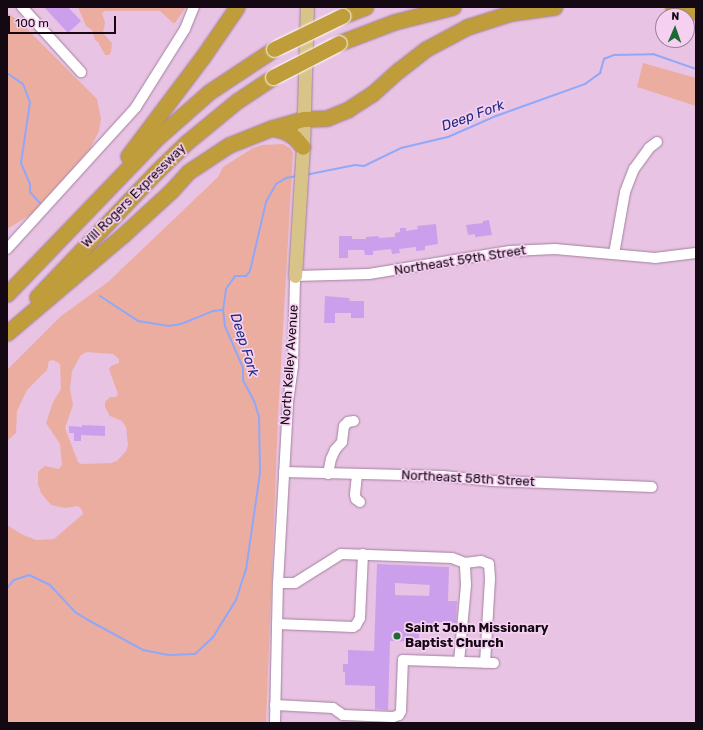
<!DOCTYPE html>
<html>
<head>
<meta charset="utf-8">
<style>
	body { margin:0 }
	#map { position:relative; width:703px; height:730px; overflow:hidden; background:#e8c3e3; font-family:Rubik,sans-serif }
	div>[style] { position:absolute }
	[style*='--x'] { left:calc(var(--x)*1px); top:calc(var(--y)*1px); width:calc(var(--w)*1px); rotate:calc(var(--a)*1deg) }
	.green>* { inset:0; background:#ecada1 }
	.stream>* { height:2px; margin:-1px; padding:0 1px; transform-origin:1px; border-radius:1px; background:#90a8f7 }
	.building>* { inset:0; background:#cc9fec }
	.roads { filter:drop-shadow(0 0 1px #a3819f) drop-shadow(0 0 1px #a3819f) }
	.minor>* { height:10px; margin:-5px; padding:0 5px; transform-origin:5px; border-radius:5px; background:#fff }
	.major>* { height:13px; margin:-6.5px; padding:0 6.5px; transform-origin:6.5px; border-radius:6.5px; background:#d8c489 }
	.highway>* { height:15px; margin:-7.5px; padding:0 7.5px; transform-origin:7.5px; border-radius:7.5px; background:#be9d3a }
	.bridges { filter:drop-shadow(0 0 1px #fff) drop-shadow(0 0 1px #fff) }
	.highway-bridge>* { height:15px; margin:-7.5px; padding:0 7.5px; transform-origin:7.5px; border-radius:7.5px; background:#be9d3a }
	.dots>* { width:11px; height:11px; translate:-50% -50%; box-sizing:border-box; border:2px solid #f5d0f1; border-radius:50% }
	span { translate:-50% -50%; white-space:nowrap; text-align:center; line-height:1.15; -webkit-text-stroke:3.5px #f5d0f1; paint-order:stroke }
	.street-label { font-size:13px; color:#140813 }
	.poi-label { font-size:13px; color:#140813; font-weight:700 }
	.left { translate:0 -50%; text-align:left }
	.water-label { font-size:14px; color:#1e2981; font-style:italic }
	.frame { position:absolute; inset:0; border:8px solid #140813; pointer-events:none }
	.north { position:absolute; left:655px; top:8px; width:40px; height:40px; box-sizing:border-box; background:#f5d0f1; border:1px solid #9b8098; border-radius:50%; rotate:2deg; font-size:11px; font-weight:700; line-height:16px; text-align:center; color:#140813 }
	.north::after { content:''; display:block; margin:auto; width:14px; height:18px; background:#1f6937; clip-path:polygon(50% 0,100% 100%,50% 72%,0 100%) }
	.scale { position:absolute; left:8px; top:16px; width:108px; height:18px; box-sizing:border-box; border:2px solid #140813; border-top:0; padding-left:5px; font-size:12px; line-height:14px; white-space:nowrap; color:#140813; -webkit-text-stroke:3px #f5d0f1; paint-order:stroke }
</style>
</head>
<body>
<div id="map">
	<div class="green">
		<i style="clip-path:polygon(78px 7px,186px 7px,175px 23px,173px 23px,160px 11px,105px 11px,102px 13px,105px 23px,103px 33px,112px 43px,111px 52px,109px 55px,105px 55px,98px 42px,95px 40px,92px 30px,86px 26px)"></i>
		<i style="clip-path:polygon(7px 13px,18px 20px,97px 99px,101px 119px,99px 131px,90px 149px,32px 214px,7px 229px)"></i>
		<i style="clip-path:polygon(643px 63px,696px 78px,696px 106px,637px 87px)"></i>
		<i style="clip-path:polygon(evenodd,283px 144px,291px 149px,293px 153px,278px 417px,266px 723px,7px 723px,7px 525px,21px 534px,36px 540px,54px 539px,83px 514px,82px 510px,78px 506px,65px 508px,51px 505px,41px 493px,38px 484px,38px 472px,41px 469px,45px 466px,59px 469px,62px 465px,60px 444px,46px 423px,53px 402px,61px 389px,60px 364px,53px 360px,49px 361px,47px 370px,27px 390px,17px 411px,16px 433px,7px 441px,7px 370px,61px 316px,108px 282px,218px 177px,223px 167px,253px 148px,262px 145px,283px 144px,87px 352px,113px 354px,119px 359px,119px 363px,111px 366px,109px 369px,118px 394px,116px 397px,110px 397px,105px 402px,105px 407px,110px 416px,122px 421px,126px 427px,128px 445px,126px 451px,117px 461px,111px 463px,81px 464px,78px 462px,65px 428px,73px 405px,70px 389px,72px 371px,81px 355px,87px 352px)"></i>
	</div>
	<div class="stream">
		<i style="--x:7;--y:73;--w:19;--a:35"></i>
		<i style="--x:23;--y:84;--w:19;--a:69"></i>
		<i style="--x:30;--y:102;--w:62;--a:98.4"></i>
		<i style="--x:21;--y:163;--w:23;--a:67"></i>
		<i style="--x:30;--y:184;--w:8;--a:90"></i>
		<i style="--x:30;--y:192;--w:15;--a:48"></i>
		<i style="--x:305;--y:175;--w:51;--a:-11.3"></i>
		<i style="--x:355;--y:165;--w:9;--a:6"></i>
		<i style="--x:364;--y:166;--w:41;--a:-25.9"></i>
		<i style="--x:401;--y:148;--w:48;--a:-13.2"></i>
		<i style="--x:448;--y:137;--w:52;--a:-23.6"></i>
		<i style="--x:496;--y:116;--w:95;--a:-19.8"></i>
		<i style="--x:585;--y:84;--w:19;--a:-36"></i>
		<i style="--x:600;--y:73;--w:15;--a:-74"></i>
		<i style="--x:604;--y:59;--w:11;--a:-22"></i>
		<i style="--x:614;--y:55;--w:39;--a:-1"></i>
		<i style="--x:653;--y:54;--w:46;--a:19.2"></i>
		<i style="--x:100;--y:296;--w:45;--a:33.3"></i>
		<i style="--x:138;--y:321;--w:30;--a:9"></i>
		<i style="--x:168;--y:326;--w:13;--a:-9"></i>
		<i style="--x:181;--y:324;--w:35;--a:-22"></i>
		<i style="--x:213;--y:311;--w:10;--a:-6"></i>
		<i style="--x:7;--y:588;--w:11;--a:-49"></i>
		<i style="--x:14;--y:580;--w:16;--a:-18"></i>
		<i style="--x:29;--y:575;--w:23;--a:25"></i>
		<i style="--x:50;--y:585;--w:37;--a:47"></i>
		<i style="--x:75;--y:612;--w:15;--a:32"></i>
		<i style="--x:88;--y:620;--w:63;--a:28.6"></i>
		<i style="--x:143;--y:650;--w:26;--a:11"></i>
		<i style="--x:169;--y:655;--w:26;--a:-2"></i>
		<i style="--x:195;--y:654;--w:25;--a:-43"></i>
		<i style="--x:213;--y:637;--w:44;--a:-58.1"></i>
		<i style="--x:236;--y:600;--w:32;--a:-72"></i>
		<i style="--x:246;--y:570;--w:98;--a:-81.8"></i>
		<i style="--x:260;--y:473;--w:56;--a:-91"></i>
		<i style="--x:259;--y:417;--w:17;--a:-107"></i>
		<i style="--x:254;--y:401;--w:24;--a:-118"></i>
		<i style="--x:243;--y:380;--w:12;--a:-90"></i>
		<i style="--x:243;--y:368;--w:46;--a:-113.2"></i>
		<i style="--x:225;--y:326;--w:16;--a:-97"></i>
		<i style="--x:223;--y:310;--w:13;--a:-81"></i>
		<i style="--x:225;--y:297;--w:8;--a:-83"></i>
		<i style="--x:226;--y:289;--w:16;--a:-55"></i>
		<i style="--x:235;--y:276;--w:11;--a:0"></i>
		<i style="--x:246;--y:276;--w:6;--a:-51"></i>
		<i style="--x:250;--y:271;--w:71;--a:-76.9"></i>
		<i style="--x:266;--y:202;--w:21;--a:-61"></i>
		<i style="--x:276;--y:184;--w:12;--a:-31"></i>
		<i style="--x:286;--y:178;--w:11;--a:-10"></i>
	</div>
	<div class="building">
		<i style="clip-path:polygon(44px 7px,68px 7px,81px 21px,68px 33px)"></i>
		<i style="clip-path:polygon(489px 220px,492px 235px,475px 237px,475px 234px,468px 235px,466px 225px,483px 223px,483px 221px)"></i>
		<i style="clip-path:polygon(436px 224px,438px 244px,425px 246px,425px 250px,416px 251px,416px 247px,399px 249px,400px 253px,392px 254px,391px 249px,373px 251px,373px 255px,365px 255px,364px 250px,348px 250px,348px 258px,339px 258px,339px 236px,352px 236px,352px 239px,366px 239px,366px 237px,378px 236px,379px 238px,395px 237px,395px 233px,400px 232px,400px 228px,406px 228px,406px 231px,418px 229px,417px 226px)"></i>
		<i style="clip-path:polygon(325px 296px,349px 298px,350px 301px,364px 301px,364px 318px,351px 318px,351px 313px,335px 313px,335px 323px,324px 323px)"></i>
		<i style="clip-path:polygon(82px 425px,105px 426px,105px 436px,81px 435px,81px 441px,74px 441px,74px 433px,69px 433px,69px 426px,82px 427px)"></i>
		<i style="clip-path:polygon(evenodd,377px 564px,449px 567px,448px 601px,457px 601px,456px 623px,438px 622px,438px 632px,419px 631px,419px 642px,390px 641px,388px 710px,375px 709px,375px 686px,345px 685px,345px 672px,343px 672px,343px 664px,348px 664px,348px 650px,374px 651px,377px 564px,395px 583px,430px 585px,429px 596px,395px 595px,395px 583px)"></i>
	</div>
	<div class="roads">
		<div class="minor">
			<i style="--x:22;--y:7;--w:88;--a:47.8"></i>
			<i style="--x:7;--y:249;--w:192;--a:-47.7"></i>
			<i style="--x:136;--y:107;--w:92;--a:-57.9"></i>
			<i style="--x:185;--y:29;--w:24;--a:-68"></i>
			<i style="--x:614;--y:254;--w:63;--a:-79.9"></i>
			<i style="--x:625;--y:192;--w:25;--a:-69"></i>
			<i style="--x:634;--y:169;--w:26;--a:-54"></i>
			<i style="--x:649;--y:148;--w:10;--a:-37"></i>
			<i style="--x:284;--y:472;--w:159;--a:1.4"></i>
			<i style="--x:443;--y:476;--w:50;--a:5.7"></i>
			<i style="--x:493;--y:481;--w:159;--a:2.2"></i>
			<i style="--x:328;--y:474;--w:15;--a:-79"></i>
			<i style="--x:331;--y:459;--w:10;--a:-66"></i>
			<i style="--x:335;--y:450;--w:11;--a:-49"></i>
			<i style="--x:342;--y:442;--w:16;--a:-83"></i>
			<i style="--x:344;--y:426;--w:6;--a:-45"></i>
			<i style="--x:348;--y:422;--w:6;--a:-9"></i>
			<i style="--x:357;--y:475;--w:20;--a:96"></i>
			<i style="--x:355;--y:495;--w:4;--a:76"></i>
			<i style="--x:356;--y:499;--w:5;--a:37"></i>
			<i style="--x:278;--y:583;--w:17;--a:0"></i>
			<i style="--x:295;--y:583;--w:54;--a:-32.2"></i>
			<i style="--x:341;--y:554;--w:111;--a:2.1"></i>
			<i style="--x:452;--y:558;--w:14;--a:21"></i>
			<i style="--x:465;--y:563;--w:16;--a:-7"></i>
			<i style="--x:481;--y:561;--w:5;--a:22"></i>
			<i style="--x:486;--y:563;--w:3;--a:18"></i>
			<i style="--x:489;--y:564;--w:15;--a:86"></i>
			<i style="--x:490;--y:579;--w:84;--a:93.4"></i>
			<i style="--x:277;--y:624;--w:76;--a:2.3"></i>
			<i style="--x:353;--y:627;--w:4;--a:-34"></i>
			<i style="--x:356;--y:625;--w:8;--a:-60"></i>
			<i style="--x:360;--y:618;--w:64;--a:-87.3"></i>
			<i style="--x:459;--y:662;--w:77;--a:-84.8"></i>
			<i style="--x:466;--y:585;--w:22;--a:-93"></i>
			<i style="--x:275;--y:705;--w:58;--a:3"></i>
			<i style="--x:333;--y:708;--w:12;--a:35"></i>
			<i style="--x:343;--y:715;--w:50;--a:2.3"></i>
			<i style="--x:393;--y:717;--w:6;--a:-18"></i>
			<i style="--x:399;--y:715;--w:4;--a:-63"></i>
			<i style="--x:401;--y:711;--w:51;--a:-87.8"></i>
			<i style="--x:403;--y:660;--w:91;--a:1.9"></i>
			<i style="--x:275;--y:723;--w:140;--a:-88.8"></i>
			<i style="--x:278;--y:583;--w:181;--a:-86.8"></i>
			<i style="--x:288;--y:402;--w:36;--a:-82"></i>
			<i style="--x:293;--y:366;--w:90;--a:-88.7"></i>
			<i style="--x:295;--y:276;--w:74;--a:-1.5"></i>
			<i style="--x:369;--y:274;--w:143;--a:-9.3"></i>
			<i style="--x:510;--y:251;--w:45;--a:-2.5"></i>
			<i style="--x:555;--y:249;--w:100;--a:5.1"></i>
			<i style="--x:655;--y:258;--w:41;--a:-7"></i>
		</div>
		<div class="major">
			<i style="--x:295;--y:276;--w:129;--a:-86.5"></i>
			<i style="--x:303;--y:147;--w:140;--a:-88.4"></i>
		</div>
		<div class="highway">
			<i style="--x:673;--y:7;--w:24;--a:12"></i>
			<i style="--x:342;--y:16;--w:25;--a:-21"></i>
			<i style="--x:339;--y:43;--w:59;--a:-20.9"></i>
			<i style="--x:394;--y:22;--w:61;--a:-14.3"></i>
			<i style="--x:272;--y:128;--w:12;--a:14"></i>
			<i style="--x:284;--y:131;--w:12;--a:31"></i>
			<i style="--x:294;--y:137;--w:13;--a:48"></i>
			<i style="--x:128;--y:156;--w:126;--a:-53"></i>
			<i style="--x:204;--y:55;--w:58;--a:-55.5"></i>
			<i style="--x:7;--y:294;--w:218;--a:-46.1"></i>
			<i style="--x:158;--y:137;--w:68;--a:-41.4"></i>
			<i style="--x:209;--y:92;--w:78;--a:-33.5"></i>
			<i style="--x:37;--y:297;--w:170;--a:-46.4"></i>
			<i style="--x:154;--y:174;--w:46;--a:-44.1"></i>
			<i style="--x:187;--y:142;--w:65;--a:-39.4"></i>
			<i style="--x:237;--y:101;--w:43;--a:-33.7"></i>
			<i style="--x:7;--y:333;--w:152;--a:-40.2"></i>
			<i style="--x:123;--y:235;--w:65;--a:-42.5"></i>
			<i style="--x:171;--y:191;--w:25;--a:-48"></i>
			<i style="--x:188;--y:172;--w:49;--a:-33.4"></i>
			<i style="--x:229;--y:145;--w:46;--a:-21.6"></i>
			<i style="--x:272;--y:128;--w:33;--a:-16"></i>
			<i style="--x:304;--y:119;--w:23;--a:-2"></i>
			<i style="--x:327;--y:118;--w:22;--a:-22"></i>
			<i style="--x:347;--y:110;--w:30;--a:-33"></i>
			<i style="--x:372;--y:94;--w:36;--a:-42"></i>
			<i style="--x:399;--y:70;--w:34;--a:-38"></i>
			<i style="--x:426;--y:49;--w:47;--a:-28.2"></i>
			<i style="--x:467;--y:27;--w:46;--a:-17.7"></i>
			<i style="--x:511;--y:13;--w:44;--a:-7.8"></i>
		</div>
	</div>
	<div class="bridges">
		<div class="highway-bridge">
			<i style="--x:274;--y:49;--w:76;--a:-25.9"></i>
			<i style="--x:273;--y:77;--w:74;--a:-27.3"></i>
		</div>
	</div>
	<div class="dots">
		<i style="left:397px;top:636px;background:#1f6937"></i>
	</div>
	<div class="street-label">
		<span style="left:134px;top:196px;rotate:-45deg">Will Rogers Expressway</span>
		<span style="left:460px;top:261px;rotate:-9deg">Northeast 59th Street</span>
		<span style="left:290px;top:365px;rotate:-86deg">North Kelley Avenue</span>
		<span style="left:468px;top:479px;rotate:3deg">Northeast 58th Street</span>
	</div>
	<div class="poi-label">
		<span class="left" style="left:405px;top:636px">Saint John Missionary<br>Baptist Church</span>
	</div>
	<div class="water-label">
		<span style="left:473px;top:116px;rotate:-20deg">Deep Fork</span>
		<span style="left:244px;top:345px;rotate:73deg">Deep Fork</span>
	</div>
	<div class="frame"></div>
	<div class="north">N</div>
	<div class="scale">100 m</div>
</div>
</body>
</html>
